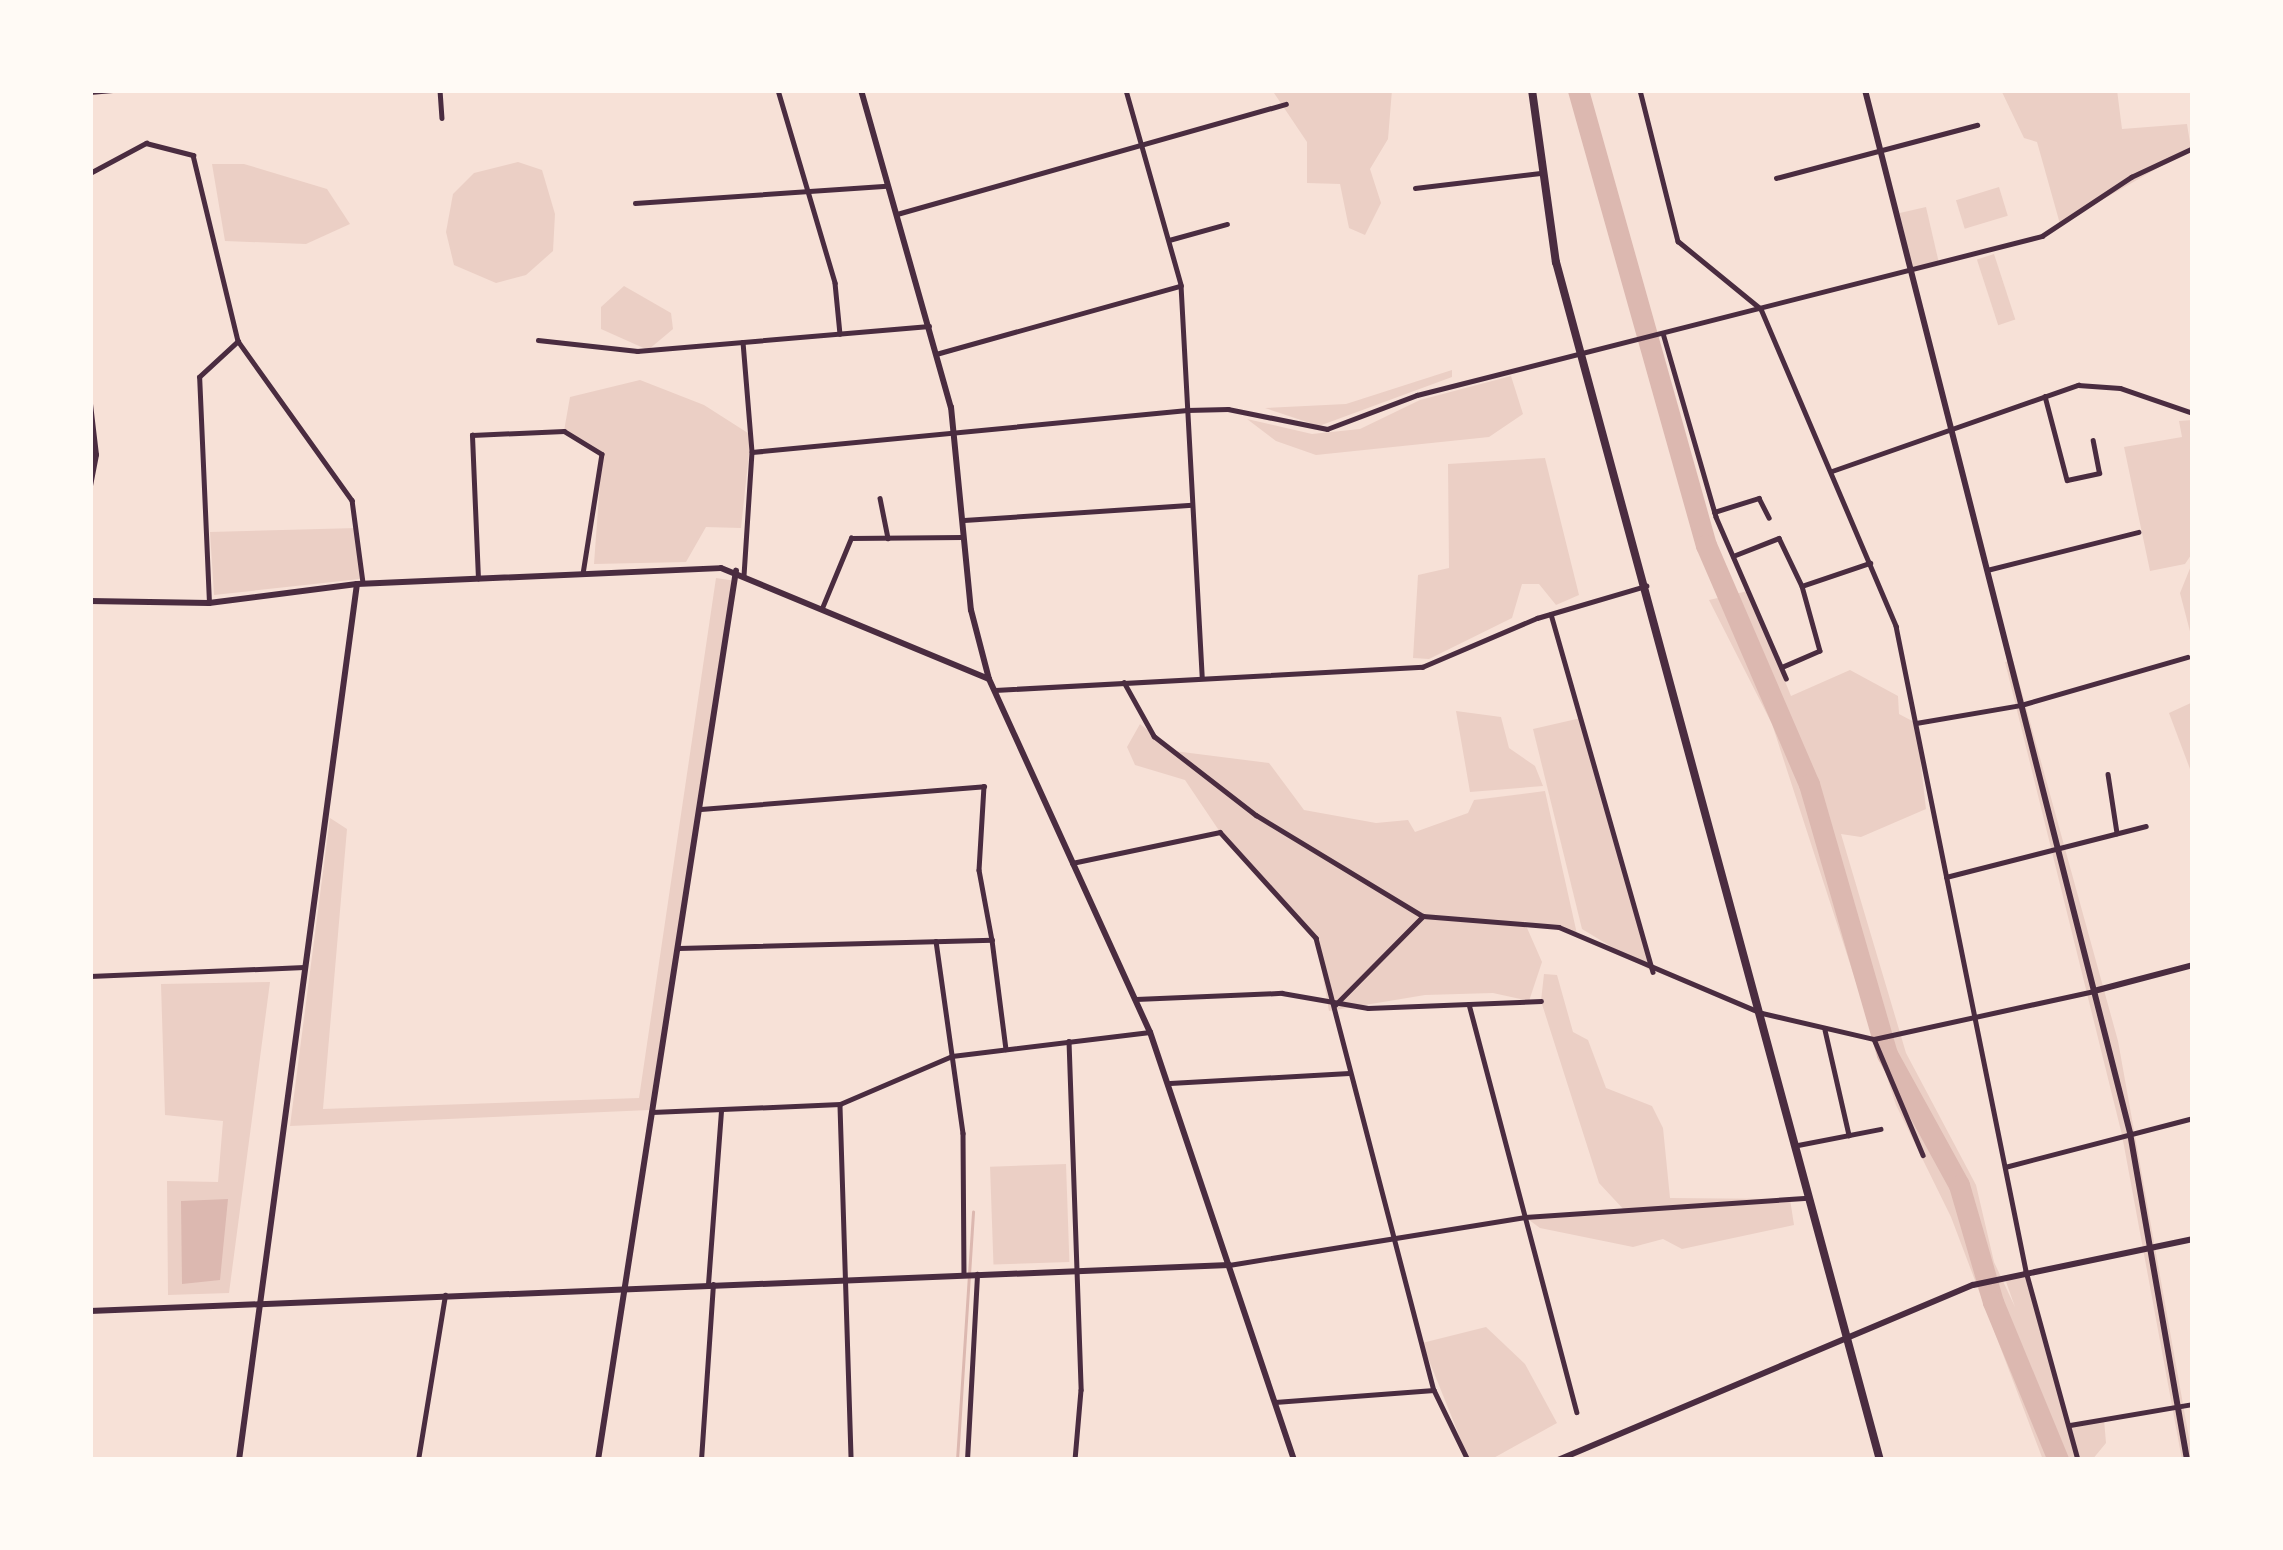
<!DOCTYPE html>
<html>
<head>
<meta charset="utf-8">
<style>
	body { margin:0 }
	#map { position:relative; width:2283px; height:1550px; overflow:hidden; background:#f7e1d7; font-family:"Exo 2",sans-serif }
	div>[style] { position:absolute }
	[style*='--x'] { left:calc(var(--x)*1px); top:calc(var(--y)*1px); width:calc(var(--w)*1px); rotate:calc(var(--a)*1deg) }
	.green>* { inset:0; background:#ebcfc5; transform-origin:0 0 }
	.water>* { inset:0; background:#dcb8b0 }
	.stream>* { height:3px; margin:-1.5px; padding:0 1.5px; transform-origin:1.5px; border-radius:1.5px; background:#dcb8b0 }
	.river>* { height:21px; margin:-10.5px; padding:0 10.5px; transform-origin:10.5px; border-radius:10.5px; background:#dcb8b0 }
	.minor>* { height:4.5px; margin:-2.25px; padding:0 2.25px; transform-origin:2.25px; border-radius:2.25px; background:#4a2c40 }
	.tertiary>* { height:6px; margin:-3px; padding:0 3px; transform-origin:3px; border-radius:3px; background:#4a2c40 }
	.secondary>* { height:8px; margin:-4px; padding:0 4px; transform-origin:4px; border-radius:4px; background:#4a2c40 }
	span { translate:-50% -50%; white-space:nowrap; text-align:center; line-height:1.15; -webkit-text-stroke:9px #fffaf5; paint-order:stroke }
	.frame { position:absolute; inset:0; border:93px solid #fffaf5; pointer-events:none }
</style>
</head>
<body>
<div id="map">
	<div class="green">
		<i style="clip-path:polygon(1272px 90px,1392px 90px,1388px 139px,1370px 169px,1381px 203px,1365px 235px,1349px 228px,1340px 184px,1307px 183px,1307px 142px)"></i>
		<i style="clip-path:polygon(2001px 90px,2117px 90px,2122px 129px,2187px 124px,2191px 149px,2060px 224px,2037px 142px,2024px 138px)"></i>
		<i style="clip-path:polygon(518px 162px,542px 170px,555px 214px,553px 251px,526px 275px,496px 283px,454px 265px,446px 232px,453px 194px,474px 173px)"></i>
		<i style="clip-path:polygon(212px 164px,244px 164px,327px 189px,350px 224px,306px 244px,225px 241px)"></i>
		<i style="left:1999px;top:187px;width:30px;height:45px;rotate:73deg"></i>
		<i style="left:1926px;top:207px;width:57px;height:27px;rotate:77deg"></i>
		<i style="left:1994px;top:254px;width:69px;height:18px;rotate:72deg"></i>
		<i style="clip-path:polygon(624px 286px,671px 313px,673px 329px,648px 350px,601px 329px,601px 307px)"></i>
		<i style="clip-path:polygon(1452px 370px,1452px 377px,1319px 426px,1265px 408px,1346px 404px)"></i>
		<i style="clip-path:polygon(1511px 376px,1523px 414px,1489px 437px,1316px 455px,1276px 441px,1247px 419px,1312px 434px,1360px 429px,1420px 400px)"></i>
		<i style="clip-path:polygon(640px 380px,704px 405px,751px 435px,741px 528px,706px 527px,686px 562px,594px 564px,602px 454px,564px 431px,570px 397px)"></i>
		<i style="clip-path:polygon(2193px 420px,2193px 552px,2185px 564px,2150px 571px,2124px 447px,2182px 437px,2179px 421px)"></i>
		<i style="clip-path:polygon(1545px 458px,1579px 595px,1556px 605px,1539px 584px,1522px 584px,1512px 618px,1429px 659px,1413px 658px,1418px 575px,1449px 568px,1448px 464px)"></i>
		<i style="clip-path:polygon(357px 528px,360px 579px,214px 595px,210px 532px)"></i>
		<i style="clip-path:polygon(2193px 561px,2193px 643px,2180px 593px)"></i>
		<i style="clip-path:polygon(716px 578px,736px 581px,649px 1110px,290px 1126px,330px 818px,347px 829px,323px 1109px,639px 1098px)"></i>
		<i style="clip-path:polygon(1748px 591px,1791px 696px,1850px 670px,1898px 696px,1899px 714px,1916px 723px,1926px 809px,1861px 837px,1841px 834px,1906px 1053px,1976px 1185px,1994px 1262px,2015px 1307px,2004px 1276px,2026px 1271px,2069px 1424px,2104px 1419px,2106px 1443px,2092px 1460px,2043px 1460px,1951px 1217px,1896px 1105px,1772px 724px,1709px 600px)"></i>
		<i style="clip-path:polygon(2013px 660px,2118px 1041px,2193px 1460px,2182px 1460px,2122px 1135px,2005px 662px)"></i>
		<i style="clip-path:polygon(2193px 702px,2193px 777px,2169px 713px)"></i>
		<i style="clip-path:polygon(1456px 711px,1501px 717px,1509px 748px,1535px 766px,1543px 786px,1470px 792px)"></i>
		<i style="clip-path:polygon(1581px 718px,1653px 972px,1582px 929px,1533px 729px)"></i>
		<i style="clip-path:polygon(1140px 724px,1174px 751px,1269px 763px,1304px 810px,1376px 823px,1408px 820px,1415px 832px,1468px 813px,1474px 800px,1545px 791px,1577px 934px,1524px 921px,1542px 962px,1529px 1001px,1493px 993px,1425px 995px,1329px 1011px,1316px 938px,1220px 832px,1185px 780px,1135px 765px,1127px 747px)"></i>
		<i style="clip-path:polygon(1544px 974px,1557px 975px,1573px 1032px,1588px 1040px,1606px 1088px,1652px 1106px,1663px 1128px,1670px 1198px,1790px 1199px,1794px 1225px,1682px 1249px,1663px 1239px,1633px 1247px,1540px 1228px,1525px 1217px,1626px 1212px,1599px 1183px,1541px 1001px)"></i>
		<i style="clip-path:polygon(270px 982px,229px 1293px,168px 1295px,167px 1181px,218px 1182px,223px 1121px,165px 1115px,161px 984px)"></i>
		<i style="left:1066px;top:1164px;width:98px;height:76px;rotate:88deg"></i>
		<i style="clip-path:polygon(1486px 1327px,1525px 1364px,1557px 1423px,1490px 1460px,1469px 1460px,1422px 1343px)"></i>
	</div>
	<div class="water">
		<i style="clip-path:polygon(228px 1199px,220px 1280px,182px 1284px,181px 1201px)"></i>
	</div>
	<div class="stream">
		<i style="--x:957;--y:1460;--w:249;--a:-86.3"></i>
	</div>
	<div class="river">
		<i style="--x:1578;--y:90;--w:473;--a:74.3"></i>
		<i style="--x:1706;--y:545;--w:260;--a:66.7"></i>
		<i style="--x:1809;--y:784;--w:281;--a:73.9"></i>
		<i style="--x:1887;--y:1054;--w:149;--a:61.2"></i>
		<i style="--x:1959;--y:1185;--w:122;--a:73.8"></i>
		<i style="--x:1993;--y:1302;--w:171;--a:67.6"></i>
	</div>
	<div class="minor">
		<i style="--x:440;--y:90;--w:28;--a:86"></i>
		<i style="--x:778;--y:90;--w:201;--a:73.5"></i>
		<i style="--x:835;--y:283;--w:51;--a:84.4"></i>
		<i style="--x:1126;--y:90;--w:203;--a:74.2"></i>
		<i style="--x:1181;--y:285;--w:392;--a:86.9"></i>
		<i style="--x:1640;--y:90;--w:156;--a:75.9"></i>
		<i style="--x:1678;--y:241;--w:107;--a:39.3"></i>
		<i style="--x:1761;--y:309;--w:345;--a:66.9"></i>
		<i style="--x:1896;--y:626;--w:658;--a:78.6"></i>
		<i style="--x:2026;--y:1271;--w:196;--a:74.6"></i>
		<i style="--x:90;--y:92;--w:25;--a:-5"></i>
		<i style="--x:90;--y:173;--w:64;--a:-28.2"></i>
		<i style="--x:146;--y:143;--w:49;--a:14.3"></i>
		<i style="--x:193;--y:155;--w:191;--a:76.4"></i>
		<i style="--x:238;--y:341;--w:196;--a:54.4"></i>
		<i style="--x:352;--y:500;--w:83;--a:82.4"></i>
		<i style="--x:1776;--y:178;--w:208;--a:-14.8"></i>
		<i style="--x:1415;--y:188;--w:126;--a:-6.8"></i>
		<i style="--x:635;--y:203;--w:252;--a:-3.9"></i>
		<i style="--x:897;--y:214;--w:404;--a:-15.8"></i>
		<i style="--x:1169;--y:240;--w:60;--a:-15.4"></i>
		<i style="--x:1663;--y:333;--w:191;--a:73.9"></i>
		<i style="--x:1716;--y:517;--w:176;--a:66.5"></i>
		<i style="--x:538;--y:340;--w:100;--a:6.3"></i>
		<i style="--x:637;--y:351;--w:293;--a:-4.9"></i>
		<i style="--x:743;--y:342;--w:110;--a:85.3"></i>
		<i style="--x:752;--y:452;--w:123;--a:93.7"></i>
		<i style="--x:936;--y:354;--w:252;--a:-15.6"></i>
		<i style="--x:2045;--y:396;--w:87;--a:75.3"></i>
		<i style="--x:2067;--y:480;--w:33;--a:-12"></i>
		<i style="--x:2099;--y:473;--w:33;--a:-101"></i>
		<i style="--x:752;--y:452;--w:437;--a:-5.5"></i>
		<i style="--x:1187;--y:410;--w:41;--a:-1.4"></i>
		<i style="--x:1228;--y:409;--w:101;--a:11.4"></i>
		<i style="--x:1327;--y:429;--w:96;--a:-20.7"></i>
		<i style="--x:1417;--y:395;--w:645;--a:-14.27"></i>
		<i style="--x:2042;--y:236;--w:107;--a:-33.5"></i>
		<i style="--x:2131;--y:177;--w:68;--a:-25.1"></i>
		<i style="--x:1832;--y:471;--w:261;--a:-19.3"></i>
		<i style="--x:2078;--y:385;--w:42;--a:4.1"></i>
		<i style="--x:2120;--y:388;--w:77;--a:18.9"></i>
		<i style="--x:880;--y:498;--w:41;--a:78.7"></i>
		<i style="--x:1714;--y:512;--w:47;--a:-17.3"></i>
		<i style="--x:1759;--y:498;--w:22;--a:63"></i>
		<i style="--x:964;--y:520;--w:228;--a:-3.8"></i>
		<i style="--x:1733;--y:556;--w:49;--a:-21.4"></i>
		<i style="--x:1779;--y:538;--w:53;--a:64.4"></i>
		<i style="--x:1802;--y:586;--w:67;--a:74.5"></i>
		<i style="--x:1820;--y:651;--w:40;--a:156.6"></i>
		<i style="--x:1987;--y:570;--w:156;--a:-14.1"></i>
		<i style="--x:478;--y:579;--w:144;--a:-92.4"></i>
		<i style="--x:472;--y:435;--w:92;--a:-2.5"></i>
		<i style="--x:564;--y:431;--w:44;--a:31.2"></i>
		<i style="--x:602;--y:454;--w:121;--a:99"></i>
		<i style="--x:1802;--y:586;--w:72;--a:-18.7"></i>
		<i style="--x:209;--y:603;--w:226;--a:-92.5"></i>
		<i style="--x:199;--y:377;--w:53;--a:-42.7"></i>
		<i style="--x:822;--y:608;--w:76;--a:-67.5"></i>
		<i style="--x:851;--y:538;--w:111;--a:-0.5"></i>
		<i style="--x:1551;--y:614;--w:372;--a:74.1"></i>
		<i style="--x:1124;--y:682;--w:62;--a:60.9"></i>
		<i style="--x:1154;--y:736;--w:129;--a:37.8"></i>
		<i style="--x:1256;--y:815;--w:195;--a:31.2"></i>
		<i style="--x:1423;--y:916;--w:136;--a:4.6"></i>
		<i style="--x:1559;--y:927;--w:220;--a:23"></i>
		<i style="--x:1762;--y:1013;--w:115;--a:13.1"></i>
		<i style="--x:1874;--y:1039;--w:225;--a:-12.3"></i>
		<i style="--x:995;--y:690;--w:428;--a:-3.1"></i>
		<i style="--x:1422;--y:667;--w:125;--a:-23.1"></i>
		<i style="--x:1537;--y:618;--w:114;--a:-16.4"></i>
		<i style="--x:1916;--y:723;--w:107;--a:-9.7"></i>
		<i style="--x:2021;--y:705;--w:173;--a:-16.1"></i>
		<i style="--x:2108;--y:774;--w:60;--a:81.3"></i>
		<i style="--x:701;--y:809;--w:284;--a:-4.6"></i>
		<i style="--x:984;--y:786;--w:84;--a:93.4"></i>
		<i style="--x:979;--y:870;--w:71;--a:79.5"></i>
		<i style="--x:1072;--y:863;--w:151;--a:-11.8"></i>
		<i style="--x:1220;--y:832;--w:143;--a:47.8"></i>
		<i style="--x:1316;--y:938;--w:467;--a:75.4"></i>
		<i style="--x:1434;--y:1390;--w:78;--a:64.1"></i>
		<i style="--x:1946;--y:877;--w:206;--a:-14.3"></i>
		<i style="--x:936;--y:941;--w:194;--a:82"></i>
		<i style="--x:963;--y:1133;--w:142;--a:89.6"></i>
		<i style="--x:679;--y:948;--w:313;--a:-1.5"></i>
		<i style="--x:992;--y:940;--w:110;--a:82.7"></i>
		<i style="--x:90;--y:976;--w:214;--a:-2.4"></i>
		<i style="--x:1136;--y:999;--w:146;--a:-2.4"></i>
		<i style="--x:1282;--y:993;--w:87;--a:9.9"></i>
		<i style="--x:1368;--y:1008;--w:173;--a:-2.3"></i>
		<i style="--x:1469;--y:1004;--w:422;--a:75.2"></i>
		<i style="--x:1335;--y:1005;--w:125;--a:-45.3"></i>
		<i style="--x:1825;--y:1030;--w:108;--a:77.1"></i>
		<i style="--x:1874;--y:1039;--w:126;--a:67.1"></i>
		<i style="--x:1069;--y:1041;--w:349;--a:88"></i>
		<i style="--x:1081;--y:1390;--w:70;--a:94.9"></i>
		<i style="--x:1170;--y:1083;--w:179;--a:-3.2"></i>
		<i style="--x:840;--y:1106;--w:354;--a:88.2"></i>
		<i style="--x:652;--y:1112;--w:188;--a:-2.4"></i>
		<i style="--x:840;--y:1104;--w:122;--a:-23.2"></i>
		<i style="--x:952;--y:1056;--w:199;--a:-6.9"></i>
		<i style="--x:1798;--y:1145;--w:84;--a:-11"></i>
		<i style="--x:2005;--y:1167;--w:194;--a:-14.6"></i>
		<i style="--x:1229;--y:1265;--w:300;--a:-9.2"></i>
		<i style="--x:1525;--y:1217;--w:283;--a:-3.9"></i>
		<i style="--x:708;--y:1284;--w:174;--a:-85.7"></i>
		<i style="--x:1275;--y:1402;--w:159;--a:-4.3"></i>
		<i style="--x:2070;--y:1425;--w:125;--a:-9.7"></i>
		<i style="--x:418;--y:1460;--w:167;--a:-80.7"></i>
		<i style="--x:701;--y:1460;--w:176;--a:-86.1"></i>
		<i style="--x:967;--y:1460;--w:186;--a:-86.9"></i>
	</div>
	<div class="tertiary">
		<i style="--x:861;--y:90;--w:330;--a:74.2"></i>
		<i style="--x:951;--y:407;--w:204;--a:84.4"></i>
		<i style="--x:971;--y:610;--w:71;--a:75.4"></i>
		<i style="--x:989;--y:679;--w:388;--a:65.5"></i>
		<i style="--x:1150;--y:1032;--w:452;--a:71.4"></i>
		<i style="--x:1865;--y:90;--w:1076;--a:75.74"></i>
		<i style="--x:2130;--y:1133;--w:332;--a:80.1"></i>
		<i style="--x:90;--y:404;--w:51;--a:83.3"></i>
		<i style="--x:96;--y:455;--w:31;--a:101"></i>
		<i style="--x:90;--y:601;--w:119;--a:1"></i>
		<i style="--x:209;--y:603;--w:149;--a:-7.3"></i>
		<i style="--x:357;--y:584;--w:364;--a:-2.5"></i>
		<i style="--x:721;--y:568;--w:290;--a:22.5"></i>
		<i style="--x:2094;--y:991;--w:102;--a:-14.7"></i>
		<i style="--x:90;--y:1311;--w:1140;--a:-2.31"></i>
		<i style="--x:239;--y:1460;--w:884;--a:-82.33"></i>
		<i style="--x:598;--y:1460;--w:900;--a:-81.18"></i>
		<i style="--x:1558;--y:1460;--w:450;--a:-22.9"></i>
		<i style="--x:1973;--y:1285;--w:225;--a:-11.8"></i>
	</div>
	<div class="secondary">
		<i style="--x:1532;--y:90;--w:174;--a:82.1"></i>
		<i style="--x:1556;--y:262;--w:1241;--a:74.87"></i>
	</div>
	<div class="frame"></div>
</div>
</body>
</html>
